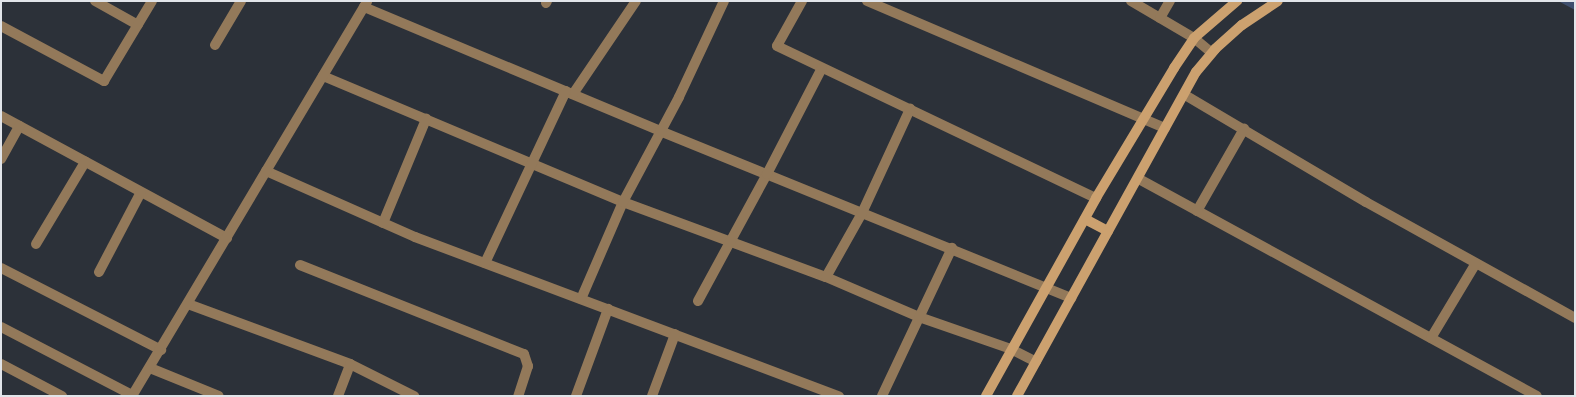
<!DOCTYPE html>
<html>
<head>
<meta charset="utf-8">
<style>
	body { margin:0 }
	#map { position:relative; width:1576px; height:397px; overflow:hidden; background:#2c3139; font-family:Lato,sans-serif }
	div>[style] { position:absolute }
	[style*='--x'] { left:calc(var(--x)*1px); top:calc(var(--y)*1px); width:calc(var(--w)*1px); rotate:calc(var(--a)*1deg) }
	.street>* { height:10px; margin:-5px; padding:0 5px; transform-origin:5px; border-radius:5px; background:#93795a }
	.secondary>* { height:10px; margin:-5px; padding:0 5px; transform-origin:5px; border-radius:5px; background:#cca16f }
	.wall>* { inset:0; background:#3e4e6d }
	span { translate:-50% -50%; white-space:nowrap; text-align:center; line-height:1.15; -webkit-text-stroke:4px #22272f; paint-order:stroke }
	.frame { position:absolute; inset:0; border:2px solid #e1e4e9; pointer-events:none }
</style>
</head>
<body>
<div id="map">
	<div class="street">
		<i style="--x:95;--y:1;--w:49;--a:29.2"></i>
		<i style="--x:802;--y:1;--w:51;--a:119.1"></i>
		<i style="--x:777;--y:46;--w:353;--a:25.5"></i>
		<i style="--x:867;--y:1;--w:324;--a:23.1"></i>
		<i style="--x:1131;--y:1;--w:73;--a:30.4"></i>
		<i style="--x:1194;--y:38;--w:23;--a:40"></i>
		<i style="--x:546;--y:3;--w:2;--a:-63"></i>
		<i style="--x:364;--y:7;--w:321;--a:22.7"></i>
		<i style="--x:660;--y:131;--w:444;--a:22.1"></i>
		<i style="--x:1160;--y:18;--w:20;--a:-60"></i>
		<i style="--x:1;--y:26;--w:117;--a:28.1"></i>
		<i style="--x:104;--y:81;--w:93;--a:-59"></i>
		<i style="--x:215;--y:45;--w:51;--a:-59.4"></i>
		<i style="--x:323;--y:76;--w:325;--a:22.8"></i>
		<i style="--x:623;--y:202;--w:216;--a:20.3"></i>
		<i style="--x:826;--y:277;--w:101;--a:23.3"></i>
		<i style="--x:919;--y:317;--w:97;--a:19.2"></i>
		<i style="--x:1011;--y:349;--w:28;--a:27"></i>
		<i style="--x:573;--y:94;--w:112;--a:-55.9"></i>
		<i style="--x:1185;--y:95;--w:210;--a:30.6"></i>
		<i style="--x:1366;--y:202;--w:239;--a:29"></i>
		<i style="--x:1;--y:116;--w:257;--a:28.4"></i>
		<i style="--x:1;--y:159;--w:38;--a:-61"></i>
		<i style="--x:266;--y:171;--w:163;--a:23.9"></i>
		<i style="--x:415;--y:237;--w:453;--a:20.6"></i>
		<i style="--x:1139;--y:179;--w:453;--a:28.6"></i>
		<i style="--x:1197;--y:211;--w:95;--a:-60.2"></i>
		<i style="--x:383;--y:223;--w:113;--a:-67.5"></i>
		<i style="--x:36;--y:244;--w:96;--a:-59.1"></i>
		<i style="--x:485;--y:263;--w:190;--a:-64.8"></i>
		<i style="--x:300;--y:265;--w:241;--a:21.7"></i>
		<i style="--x:524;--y:354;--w:13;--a:72"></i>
		<i style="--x:528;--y:366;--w:32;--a:108"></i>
		<i style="--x:1;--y:268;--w:180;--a:27.1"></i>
		<i style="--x:99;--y:272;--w:90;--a:-62.3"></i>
		<i style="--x:826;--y:277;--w:73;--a:-60.6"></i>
		<i style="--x:862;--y:213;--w:115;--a:-65.2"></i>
		<i style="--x:581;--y:299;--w:106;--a:-66.6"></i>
		<i style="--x:623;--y:202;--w:119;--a:-61.9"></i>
		<i style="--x:679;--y:97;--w:106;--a:-64.9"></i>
		<i style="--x:698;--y:301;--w:145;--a:-61.5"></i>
		<i style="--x:767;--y:174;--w:119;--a:-62.6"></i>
		<i style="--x:188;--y:304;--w:173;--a:20.3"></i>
		<i style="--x:1;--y:327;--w:148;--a:27.4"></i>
		<i style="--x:1431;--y:338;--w:87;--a:-59"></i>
		<i style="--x:1;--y:364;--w:69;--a:27.7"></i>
		<i style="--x:150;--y:368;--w:74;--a:22.1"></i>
		<i style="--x:132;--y:396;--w:459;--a:-59.2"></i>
		<i style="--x:338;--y:396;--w:34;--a:-69"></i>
		<i style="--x:350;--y:364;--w:72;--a:26.6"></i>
		<i style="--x:576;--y:396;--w:93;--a:-69.8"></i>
		<i style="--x:652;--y:396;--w:66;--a:-69.6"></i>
		<i style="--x:882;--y:396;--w:164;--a:-64.7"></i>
	</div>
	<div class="secondary">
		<i style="--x:1085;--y:219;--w:26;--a:28"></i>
		<i style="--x:986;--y:396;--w:227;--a:-60.9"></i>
		<i style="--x:1096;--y:198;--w:152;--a:-59"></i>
		<i style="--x:1174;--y:68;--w:36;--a:-56"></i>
		<i style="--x:1194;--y:38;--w:57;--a:-40.7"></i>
		<i style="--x:1017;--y:396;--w:370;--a:-61.1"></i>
		<i style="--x:1196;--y:72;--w:30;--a:-50"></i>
		<i style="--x:1215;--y:49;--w:36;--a:-42"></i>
		<i style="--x:1242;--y:25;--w:43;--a:-33.7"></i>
	</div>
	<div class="wall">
		<i style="clip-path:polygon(1560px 1px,1575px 1px,1575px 10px,1560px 2px)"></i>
	</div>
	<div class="frame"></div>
</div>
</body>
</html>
